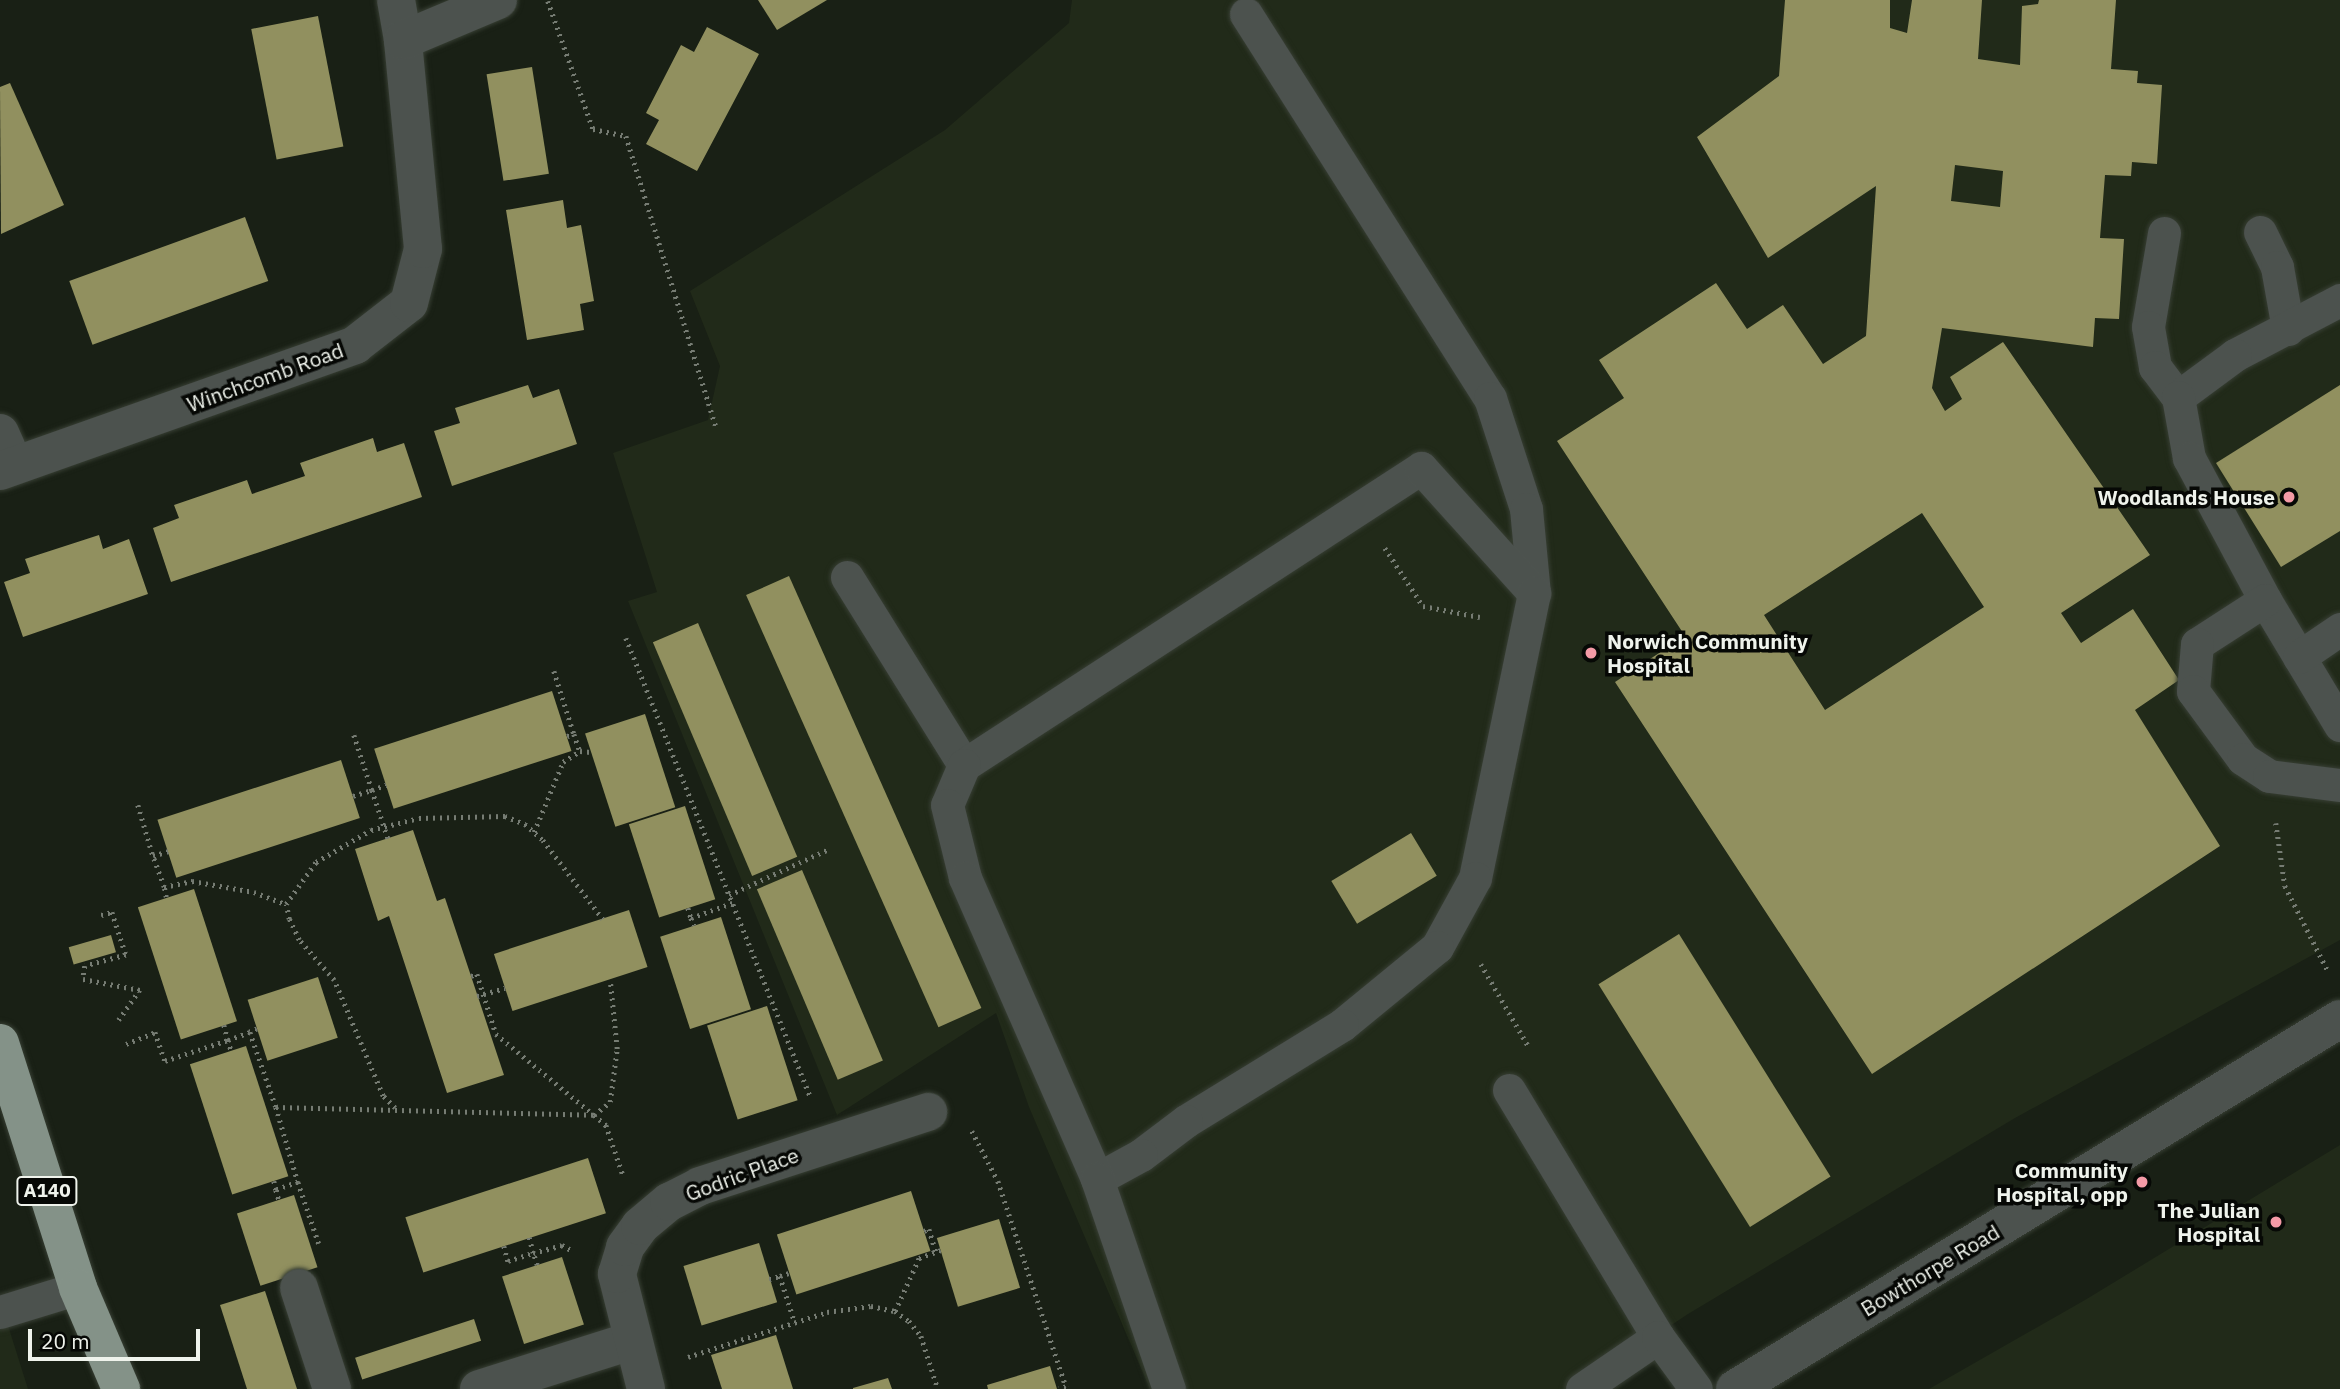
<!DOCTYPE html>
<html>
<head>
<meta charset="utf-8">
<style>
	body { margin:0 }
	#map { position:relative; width:2340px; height:1389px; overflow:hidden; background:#192015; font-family:"IBM Plex Sans",sans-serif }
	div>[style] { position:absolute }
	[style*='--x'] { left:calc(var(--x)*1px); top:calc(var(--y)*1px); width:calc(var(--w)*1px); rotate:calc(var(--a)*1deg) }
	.built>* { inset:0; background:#212a19 }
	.building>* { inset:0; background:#91905f; transform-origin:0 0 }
	.path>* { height:4.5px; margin-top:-2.25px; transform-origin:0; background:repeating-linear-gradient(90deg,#767c73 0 2px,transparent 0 7px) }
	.roads { filter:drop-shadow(0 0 2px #373e33) drop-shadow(0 0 2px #373e33) }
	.service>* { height:33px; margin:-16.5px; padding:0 16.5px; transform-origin:16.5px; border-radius:16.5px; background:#4c524e }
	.minor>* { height:38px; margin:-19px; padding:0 19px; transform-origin:19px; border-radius:19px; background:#4c524e }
	.tertiary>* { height:38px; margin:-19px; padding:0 19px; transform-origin:19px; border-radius:19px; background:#4c524e }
	.trunk>* { height:38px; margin:-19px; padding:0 19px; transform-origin:19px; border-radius:19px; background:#849288 }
	.dots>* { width:19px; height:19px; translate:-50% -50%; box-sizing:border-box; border:4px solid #060805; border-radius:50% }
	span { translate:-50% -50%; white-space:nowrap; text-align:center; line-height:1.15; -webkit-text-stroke:7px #060805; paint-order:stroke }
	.shield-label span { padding:2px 5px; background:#060805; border:2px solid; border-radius:5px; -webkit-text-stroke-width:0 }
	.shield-label { font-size:19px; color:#eff3ec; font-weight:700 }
	.street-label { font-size:21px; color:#eff3ec }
	.poi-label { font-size:21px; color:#eff3ec; font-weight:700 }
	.right { translate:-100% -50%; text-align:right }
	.left { translate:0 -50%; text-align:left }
	.scale { position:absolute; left:28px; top:1329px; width:172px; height:32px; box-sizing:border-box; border:4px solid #eff3ec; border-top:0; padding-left:9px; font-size:21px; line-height:24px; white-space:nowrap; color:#eff3ec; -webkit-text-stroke:5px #060805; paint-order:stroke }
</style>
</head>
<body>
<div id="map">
	<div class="built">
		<i style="clip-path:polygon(1072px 0,2340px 0,2340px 940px,2015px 1118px,1688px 1314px,1575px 1389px,1150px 1389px,1029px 1107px,996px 1013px,837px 1115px,628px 601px,657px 592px,613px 453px,708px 420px,720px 366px,690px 291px,945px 130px,1069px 23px)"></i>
		<i style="clip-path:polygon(2340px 1145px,2340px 1389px,1929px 1389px,2085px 1300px)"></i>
		<i style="clip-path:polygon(0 1300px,28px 1389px,0 1389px)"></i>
	</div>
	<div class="building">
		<i style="clip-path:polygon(758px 0,827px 0,777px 30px)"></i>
		<i style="clip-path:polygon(evenodd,1785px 0,1890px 0,1890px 28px,1907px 33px,1912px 0,1982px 0,1978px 59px,2020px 65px,2022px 6px,2038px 4px,2039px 0,2116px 0,2111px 69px,2138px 71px,2137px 83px,2162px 85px,2157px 164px,2132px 162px,2131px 176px,2105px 175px,2100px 238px,2124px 239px,2119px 319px,2095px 318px,2093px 347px,1942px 328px,1932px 388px,1945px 411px,1962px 399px,1950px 377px,2003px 342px,2150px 555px,2061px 613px,2081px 643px,2133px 609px,2179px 680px,2135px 710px,2220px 846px,1872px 1074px,1615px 682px,1685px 636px,1557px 441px,1624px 398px,1599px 360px,1716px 283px,1747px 329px,1783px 305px,1823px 364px,1866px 336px,1876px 186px,1768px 258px,1697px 137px,1779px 76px,1785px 0,1955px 165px,2003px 171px,2000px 207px,1951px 201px,1955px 165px,1785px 0,1922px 513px,1984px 607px,1825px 710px,1764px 615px,1922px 513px)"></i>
		<i style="left:318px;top:16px;width:133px;height:68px;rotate:79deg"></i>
		<i style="clip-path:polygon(707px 27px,759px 54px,697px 171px,646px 144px,659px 120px,646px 113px,681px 45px,694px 52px)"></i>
		<i style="left:532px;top:67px;width:108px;height:46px;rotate:81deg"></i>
		<i style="clip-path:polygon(10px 83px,64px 205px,1px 234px,0 87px)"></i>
		<i style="clip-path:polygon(563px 200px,567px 228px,581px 225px,594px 301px,580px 304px,584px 330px,527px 340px,506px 210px)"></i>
		<i style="left:245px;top:217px;width:68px;height:187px;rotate:70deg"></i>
		<i style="clip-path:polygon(528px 385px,533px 398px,559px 389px,577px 444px,452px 486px,434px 431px,460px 423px,455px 408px)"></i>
		<i style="clip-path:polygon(2340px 385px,2340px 531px,2281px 567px,2216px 463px)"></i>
		<i style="clip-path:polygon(373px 438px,377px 452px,404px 443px,422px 497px,171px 582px,153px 528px,179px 518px,174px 505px,247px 480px,252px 494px,305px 476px,300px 463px)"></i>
		<i style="clip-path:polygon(99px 535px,103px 549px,129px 539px,148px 594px,23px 637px,4px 582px,30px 573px,25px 559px)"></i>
		<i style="left:789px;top:576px;width:473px;height:47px;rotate:66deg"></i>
		<i style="left:698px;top:623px;width:254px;height:49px;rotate:67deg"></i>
		<i style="left:552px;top:691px;width:63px;height:187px;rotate:72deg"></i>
		<i style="left:645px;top:714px;width:98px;height:63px;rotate:72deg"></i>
		<i style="left:341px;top:760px;width:61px;height:193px;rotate:72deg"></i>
		<i style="left:685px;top:806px;width:98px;height:59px;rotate:72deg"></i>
		<i style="clip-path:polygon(413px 830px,437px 901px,445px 898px,504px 1075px,447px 1093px,389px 916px,378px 921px,355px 849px)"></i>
		<i style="left:1411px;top:833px;width:50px;height:93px;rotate:59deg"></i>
		<i style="left:802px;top:870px;width:207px;height:49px;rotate:67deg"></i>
		<i style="left:194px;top:889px;width:139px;height:59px;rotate:72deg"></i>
		<i style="left:629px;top:910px;width:60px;height:142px;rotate:72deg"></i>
		<i style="left:721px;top:917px;width:97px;height:64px;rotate:72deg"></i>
		<i style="left:1679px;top:934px;width:286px;height:95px;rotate:58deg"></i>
		<i style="left:111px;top:935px;width:18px;height:44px;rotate:74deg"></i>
		<i style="left:318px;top:977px;width:64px;height:74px;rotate:72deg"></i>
		<i style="left:767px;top:1006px;width:99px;height:63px;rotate:72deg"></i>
		<i style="left:246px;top:1046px;width:137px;height:59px;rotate:72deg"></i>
		<i style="left:588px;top:1158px;width:58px;height:192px;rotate:72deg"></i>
		<i style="left:911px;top:1191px;width:63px;height:141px;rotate:72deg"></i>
		<i style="left:294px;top:1195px;width:76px;height:60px;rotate:72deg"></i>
		<i style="left:999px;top:1219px;width:72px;height:65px;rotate:73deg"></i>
		<i style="left:759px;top:1243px;width:62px;height:79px;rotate:73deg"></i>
		<i style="left:562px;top:1257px;width:71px;height:63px;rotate:72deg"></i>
		<i style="clip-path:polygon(265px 1291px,297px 1389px,247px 1389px,220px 1305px)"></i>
		<i style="left:474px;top:1319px;width:23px;height:125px;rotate:72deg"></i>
		<i style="clip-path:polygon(776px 1335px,793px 1389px,722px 1389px,711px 1355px)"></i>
		<i style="clip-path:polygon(1050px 1366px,1057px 1389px,988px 1389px,987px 1385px)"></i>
		<i style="clip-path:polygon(888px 1378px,892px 1389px,853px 1389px,853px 1388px)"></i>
	</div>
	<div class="path">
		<i style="--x:548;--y:1;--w:136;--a:70.6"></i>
		<i style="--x:593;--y:129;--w:34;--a:12"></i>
		<i style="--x:626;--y:136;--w:304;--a:72.8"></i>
		<i style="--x:1385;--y:548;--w:69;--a:56.8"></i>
		<i style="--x:1423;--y:606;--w:58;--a:10.9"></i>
		<i style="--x:626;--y:638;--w:496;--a:68.1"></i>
		<i style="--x:554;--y:671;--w:66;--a:72.4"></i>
		<i style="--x:354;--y:735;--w:58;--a:71.9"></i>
		<i style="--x:372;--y:790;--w:15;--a:-20"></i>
		<i style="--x:567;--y:736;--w:7;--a:-16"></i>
		<i style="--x:574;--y:734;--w:18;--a:71"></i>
		<i style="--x:353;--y:796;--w:20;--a:-18"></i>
		<i style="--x:372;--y:790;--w:51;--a:71.6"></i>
		<i style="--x:138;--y:805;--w:53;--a:73.6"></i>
		<i style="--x:2276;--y:823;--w:64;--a:81.9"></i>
		<i style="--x:2285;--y:886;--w:95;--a:63.2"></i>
		<i style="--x:534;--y:832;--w:76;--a:-67.5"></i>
		<i style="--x:563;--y:762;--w:20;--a:-33"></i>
		<i style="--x:580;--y:751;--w:11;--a:5"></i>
		<i style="--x:164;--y:887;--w:33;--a:-110"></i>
		<i style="--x:153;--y:856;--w:16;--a:-18"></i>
		<i style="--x:729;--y:895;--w:110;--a:-24.7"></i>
		<i style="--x:166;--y:897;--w:10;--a:-101"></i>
		<i style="--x:164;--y:887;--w:29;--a:-12"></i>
		<i style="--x:192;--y:881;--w:63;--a:10.1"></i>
		<i style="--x:254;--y:892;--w:34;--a:21"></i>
		<i style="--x:688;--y:908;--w:10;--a:73"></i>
		<i style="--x:691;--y:918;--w:44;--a:-20.1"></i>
		<i style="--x:101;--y:915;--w:11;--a:-15"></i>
		<i style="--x:112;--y:912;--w:45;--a:72"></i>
		<i style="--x:126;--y:955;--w:42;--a:165"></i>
		<i style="--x:85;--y:966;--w:13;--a:99"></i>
		<i style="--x:83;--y:979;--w:58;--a:10.9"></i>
		<i style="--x:140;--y:990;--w:37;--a:125"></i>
		<i style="--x:691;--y:918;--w:8;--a:67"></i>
		<i style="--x:1481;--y:964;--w:96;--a:60"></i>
		<i style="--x:471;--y:976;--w:6;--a:-18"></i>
		<i style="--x:477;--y:974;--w:63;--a:72.4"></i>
		<i style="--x:496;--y:1034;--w:127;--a:39.6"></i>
		<i style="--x:594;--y:1115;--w:21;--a:-39"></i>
		<i style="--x:610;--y:1102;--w:53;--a:-82.5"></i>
		<i style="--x:617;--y:1049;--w:69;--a:-95.8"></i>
		<i style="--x:477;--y:996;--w:29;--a:-16"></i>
		<i style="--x:224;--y:1025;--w:16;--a:75"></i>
		<i style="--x:228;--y:1040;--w:23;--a:-20"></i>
		<i style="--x:257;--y:1029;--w:8;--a:157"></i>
		<i style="--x:250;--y:1032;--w:79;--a:70.9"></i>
		<i style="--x:276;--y:1107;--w:318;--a:1.4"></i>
		<i style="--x:594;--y:1115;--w:16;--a:40"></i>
		<i style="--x:606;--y:1125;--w:53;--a:71.2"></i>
		<i style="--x:126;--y:1044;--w:31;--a:-22"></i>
		<i style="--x:155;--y:1032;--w:31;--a:71"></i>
		<i style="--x:165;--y:1061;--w:66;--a:-18.4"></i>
		<i style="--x:228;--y:1040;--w:10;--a:73"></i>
		<i style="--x:276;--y:1107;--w:78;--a:73.7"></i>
		<i style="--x:298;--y:1182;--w:23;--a:160"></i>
		<i style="--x:276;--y:1190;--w:10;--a:73"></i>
		<i style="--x:395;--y:1108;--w:17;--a:-135"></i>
		<i style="--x:383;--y:1096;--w:126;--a:-112.9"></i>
		<i style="--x:334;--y:980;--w:53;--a:-131.2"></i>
		<i style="--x:299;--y:940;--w:23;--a:-115"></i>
		<i style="--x:289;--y:919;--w:15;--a:-101"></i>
		<i style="--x:286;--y:904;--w:52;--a:-54.5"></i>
		<i style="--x:316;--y:862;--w:64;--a:-30.2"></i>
		<i style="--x:371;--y:830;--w:49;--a:-14"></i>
		<i style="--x:419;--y:818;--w:86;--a:-1.3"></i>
		<i style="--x:505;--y:816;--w:22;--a:22"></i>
		<i style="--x:525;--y:824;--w:24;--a:42"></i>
		<i style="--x:543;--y:840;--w:99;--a:52.8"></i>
		<i style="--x:972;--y:1131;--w:56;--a:62.5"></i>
		<i style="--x:998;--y:1181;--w:217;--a:71.7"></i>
		<i style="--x:1066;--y:1387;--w:7;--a:164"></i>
		<i style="--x:274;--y:1181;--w:9;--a:77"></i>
		<i style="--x:298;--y:1182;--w:65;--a:71.3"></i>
		<i style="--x:924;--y:1231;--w:5;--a:-22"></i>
		<i style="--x:929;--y:1229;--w:24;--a:73"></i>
		<i style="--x:504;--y:1246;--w:16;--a:75"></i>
		<i style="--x:508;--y:1261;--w:26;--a:-18"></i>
		<i style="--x:533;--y:1253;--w:16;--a:-105"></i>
		<i style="--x:537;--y:1265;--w:13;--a:-108"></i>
		<i style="--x:533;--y:1253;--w:30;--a:-15"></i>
		<i style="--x:562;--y:1245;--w:13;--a:29"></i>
		<i style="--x:780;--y:1276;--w:9;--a:-18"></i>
		<i style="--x:769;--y:1279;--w:11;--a:-15"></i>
		<i style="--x:780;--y:1276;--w:49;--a:72.3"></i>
		<i style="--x:895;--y:1311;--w:58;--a:-65.6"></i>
		<i style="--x:919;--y:1258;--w:23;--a:-20"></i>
		<i style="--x:688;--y:1357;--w:146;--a:-17.9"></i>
		<i style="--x:827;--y:1312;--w:44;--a:-7.8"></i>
		<i style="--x:871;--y:1306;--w:25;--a:12"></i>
		<i style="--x:895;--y:1311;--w:17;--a:36"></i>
		<i style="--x:909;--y:1321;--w:19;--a:51"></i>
		<i style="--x:921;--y:1336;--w:56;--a:72.2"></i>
	</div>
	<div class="roads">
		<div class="service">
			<i style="--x:1246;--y:14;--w:455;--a:57.6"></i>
			<i style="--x:1490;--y:398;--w:117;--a:72"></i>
			<i style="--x:1526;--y:509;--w:84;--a:84.6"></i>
			<i style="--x:2260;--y:232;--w:39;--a:64"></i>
			<i style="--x:2277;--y:267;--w:63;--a:79.9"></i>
			<i style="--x:2164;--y:233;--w:95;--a:99.7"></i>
			<i style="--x:2148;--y:327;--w:41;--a:80.1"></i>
			<i style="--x:2155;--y:367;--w:38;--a:53"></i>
			<i style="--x:2340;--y:300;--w:119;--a:152.4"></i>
			<i style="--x:2235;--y:355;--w:71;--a:143.6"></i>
			<i style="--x:2178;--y:397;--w:62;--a:79.8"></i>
			<i style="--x:2189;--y:458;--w:161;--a:61.8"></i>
			<i style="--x:2265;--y:600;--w:146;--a:59"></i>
			<i style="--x:847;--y:577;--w:221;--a:58.1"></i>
			<i style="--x:964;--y:765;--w:545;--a:-33.02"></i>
			<i style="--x:1421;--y:468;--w:169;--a:47.9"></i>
			<i style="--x:1534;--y:593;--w:291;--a:101.7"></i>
			<i style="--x:1475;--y:878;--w:79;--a:118.8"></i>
			<i style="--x:1437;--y:947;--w:123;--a:140.6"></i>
			<i style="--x:1342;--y:1025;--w:183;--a:148.4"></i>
			<i style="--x:1186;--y:1121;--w:56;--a:142.9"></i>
			<i style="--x:1141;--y:1155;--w:50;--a:151.4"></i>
			<i style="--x:2265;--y:600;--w:81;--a:147.1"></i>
			<i style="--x:2197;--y:644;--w:47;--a:94.9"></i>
			<i style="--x:2193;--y:691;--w:84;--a:53.7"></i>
			<i style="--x:2243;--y:759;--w:31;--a:33"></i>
			<i style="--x:2269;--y:776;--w:72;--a:7.2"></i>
			<i style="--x:2299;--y:657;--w:50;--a:-34.3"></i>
			<i style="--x:964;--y:765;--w:43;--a:113"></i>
			<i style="--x:947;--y:805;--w:75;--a:76.1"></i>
			<i style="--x:965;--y:878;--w:329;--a:66.3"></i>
			<i style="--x:1097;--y:1179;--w:222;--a:71.1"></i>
			<i style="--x:1509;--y:1090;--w:288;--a:58.9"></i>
			<i style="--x:0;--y:1312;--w:82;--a:-17.1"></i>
			<i style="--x:1582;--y:1389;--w:92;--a:-34.4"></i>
			<i style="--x:1658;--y:1337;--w:64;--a:53.8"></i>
		</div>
		<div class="minor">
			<i style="--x:396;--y:0;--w:41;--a:80.1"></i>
			<i style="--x:0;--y:433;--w:35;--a:66"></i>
			<i style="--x:0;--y:471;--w:377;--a:-19.5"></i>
			<i style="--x:355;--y:345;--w:68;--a:-37.9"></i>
			<i style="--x:409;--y:303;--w:56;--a:-75.5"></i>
			<i style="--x:423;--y:249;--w:210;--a:-95.5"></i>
			<i style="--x:403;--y:40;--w:103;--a:-22.8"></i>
			<i style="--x:299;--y:1288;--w:106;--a:71.9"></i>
			<i style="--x:479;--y:1389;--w:159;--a:-17.5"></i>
			<i style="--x:646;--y:1389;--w:119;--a:-104.2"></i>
			<i style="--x:617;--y:1274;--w:28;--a:-73"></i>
			<i style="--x:625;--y:1247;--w:26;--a:-54"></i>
			<i style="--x:640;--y:1226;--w:38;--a:-40"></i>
			<i style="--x:669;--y:1202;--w:35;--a:-27"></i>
			<i style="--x:700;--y:1186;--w:240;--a:-18"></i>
		</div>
		<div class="tertiary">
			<i style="--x:1735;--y:1389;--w:709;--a:-31.45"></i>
		</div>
		<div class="trunk">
			<i style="--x:0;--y:1043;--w:257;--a:72.3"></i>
			<i style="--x:78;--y:1288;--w:110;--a:66.9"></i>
		</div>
	</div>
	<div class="dots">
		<i style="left:2289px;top:497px;background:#f49aa6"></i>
		<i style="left:1591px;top:653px;background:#f49aa6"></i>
		<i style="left:2142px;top:1182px;background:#f49aa6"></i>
		<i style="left:2276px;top:1222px;background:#f49aa6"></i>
	</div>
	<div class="shield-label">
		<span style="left:47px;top:1191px">A140</span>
	</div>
	<div class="street-label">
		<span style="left:265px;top:377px;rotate:-20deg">Winchcomb Road</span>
		<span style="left:742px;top:1174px;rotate:-20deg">Godric Place</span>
		<span style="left:1930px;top:1270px;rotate:-31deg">Bowthorpe Road</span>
	</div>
	<div class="poi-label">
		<span class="right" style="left:2275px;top:497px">Woodlands House</span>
		<span class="left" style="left:1607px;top:653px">Norwich Community<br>Hospital</span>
		<span class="right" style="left:2128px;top:1182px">Community<br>Hospital, opp</span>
		<span class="right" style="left:2260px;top:1222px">The Julian<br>Hospital</span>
	</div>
	<div class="scale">20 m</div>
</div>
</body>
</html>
